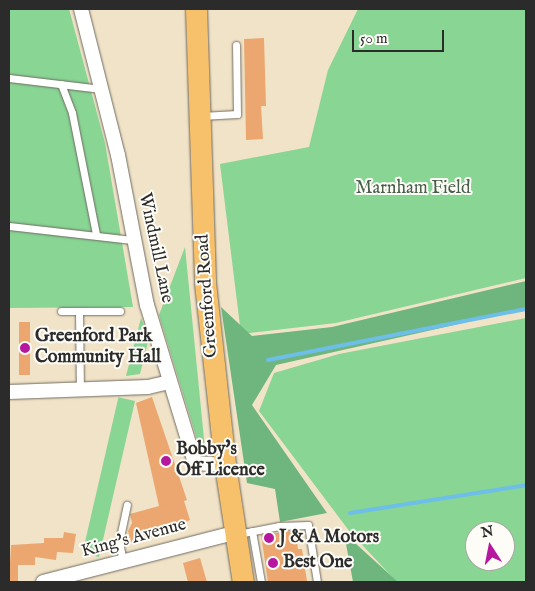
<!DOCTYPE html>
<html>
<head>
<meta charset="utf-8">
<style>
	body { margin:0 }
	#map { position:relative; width:535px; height:591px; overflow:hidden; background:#f1e3c7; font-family:"IM FELL English",serif }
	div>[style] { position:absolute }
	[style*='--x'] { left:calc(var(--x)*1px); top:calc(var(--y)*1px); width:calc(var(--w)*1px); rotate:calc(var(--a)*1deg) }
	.green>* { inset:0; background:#88d594; transform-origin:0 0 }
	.forest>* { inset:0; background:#6eb67e }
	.stream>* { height:4px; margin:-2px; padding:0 2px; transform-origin:2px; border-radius:2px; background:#6dbee9 }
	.building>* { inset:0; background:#eba76f; transform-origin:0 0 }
	.roads { filter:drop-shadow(0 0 1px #706b62) drop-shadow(0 0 1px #706b62) }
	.lane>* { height:7px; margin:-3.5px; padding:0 3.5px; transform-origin:3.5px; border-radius:3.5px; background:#fff }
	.street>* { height:14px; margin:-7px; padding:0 7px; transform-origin:7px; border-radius:7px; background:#fff }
	.primary>* { height:21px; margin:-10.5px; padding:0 10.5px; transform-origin:10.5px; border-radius:10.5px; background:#f7c06b }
	.dots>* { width:14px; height:14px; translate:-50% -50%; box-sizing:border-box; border:2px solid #fdfcf7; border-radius:50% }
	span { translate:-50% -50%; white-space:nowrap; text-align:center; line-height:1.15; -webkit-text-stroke:4px #fdfcf7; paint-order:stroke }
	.park-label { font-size:18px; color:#475e4a }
	.street-label { font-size:18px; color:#2b2b2b }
	.poi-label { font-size:18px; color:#2b2b2b; font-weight:700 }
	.left { translate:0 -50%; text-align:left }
	.frame { position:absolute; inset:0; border:10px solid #2b2b2b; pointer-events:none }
	.north { position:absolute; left:465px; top:521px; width:50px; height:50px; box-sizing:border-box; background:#fdfcf7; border:1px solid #a9a8a5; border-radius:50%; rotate:349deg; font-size:14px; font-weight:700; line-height:20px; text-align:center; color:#2b2b2b }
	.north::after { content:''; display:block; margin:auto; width:18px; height:22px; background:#b5179e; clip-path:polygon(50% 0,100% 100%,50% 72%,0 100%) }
	.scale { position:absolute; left:352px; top:30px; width:92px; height:22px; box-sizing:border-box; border:2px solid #2b2b2b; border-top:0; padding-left:6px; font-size:15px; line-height:18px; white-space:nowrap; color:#2b2b2b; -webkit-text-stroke:4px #fdfcf7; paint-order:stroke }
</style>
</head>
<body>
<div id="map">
	<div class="green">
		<i style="clip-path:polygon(9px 9px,69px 9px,105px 143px,133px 307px,9px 308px)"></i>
		<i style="clip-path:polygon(358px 9px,526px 9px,526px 278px,336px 323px,241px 334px,220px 164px,309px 147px,328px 70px)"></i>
		<i style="clip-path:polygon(185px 247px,205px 449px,200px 449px,159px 315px)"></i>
		<i style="clip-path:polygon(141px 318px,149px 338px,140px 374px,126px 376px)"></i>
		<i style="clip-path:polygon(evenodd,526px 318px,526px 582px,397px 582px,350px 532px,259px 411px,274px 373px,339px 354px,526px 318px,475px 531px,505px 531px,505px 561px,475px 561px,475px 531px)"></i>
		<i style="left:135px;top:401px;width:160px;height:17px;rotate:103deg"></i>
	</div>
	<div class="forest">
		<i style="clip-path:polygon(526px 281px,526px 309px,276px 365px,252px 405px,327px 513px,280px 522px,275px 489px,247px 483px,221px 307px,252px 336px,332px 327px)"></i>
		<i style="clip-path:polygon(344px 533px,398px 582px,353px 582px)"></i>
	</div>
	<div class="stream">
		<i style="--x:268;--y:360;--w:263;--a:-11.2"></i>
		<i style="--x:350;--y:513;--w:178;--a:-9"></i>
	</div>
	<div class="building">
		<i style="clip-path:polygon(264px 38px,266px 106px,261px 106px,263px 139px,246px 140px,244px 39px)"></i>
		<i style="left:19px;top:322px;width:11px;height:53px"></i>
		<i style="clip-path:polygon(152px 397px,187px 500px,184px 501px,190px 520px,166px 530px,167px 533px,131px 543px,128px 531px,132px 523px,130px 514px,159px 506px,136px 403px)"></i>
		<i style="clip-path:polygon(292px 531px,296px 536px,298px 549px,302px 549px,307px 581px,268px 582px,261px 535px)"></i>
		<i style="clip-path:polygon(64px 532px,76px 534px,73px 553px,57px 552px,56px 560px,35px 557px,35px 565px,18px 565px,18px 582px,9px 582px,11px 545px,44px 543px,44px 538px,63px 538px)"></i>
		<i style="clip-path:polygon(200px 558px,207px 582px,188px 582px,183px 563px)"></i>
	</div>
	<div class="roads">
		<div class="lane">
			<i style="--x:9;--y:78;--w:93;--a:6.8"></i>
			<i style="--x:61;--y:84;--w:31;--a:69"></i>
			<i style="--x:72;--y:113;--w:123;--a:78.8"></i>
			<i style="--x:201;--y:116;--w:36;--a:-3"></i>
			<i style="--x:237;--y:114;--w:69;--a:-90.8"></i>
			<i style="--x:9;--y:226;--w:124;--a:6.5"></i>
			<i style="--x:61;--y:311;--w:59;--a:0"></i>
			<i style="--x:79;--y:311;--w:79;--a:89.3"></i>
			<i style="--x:252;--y:531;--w:52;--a:80"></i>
			<i style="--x:238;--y:534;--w:42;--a:-11"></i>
			<i style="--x:279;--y:526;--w:29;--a:-2"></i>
			<i style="--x:308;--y:525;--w:58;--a:81"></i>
			<i style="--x:123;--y:562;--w:20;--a:-101"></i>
			<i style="--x:119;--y:542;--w:38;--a:-78"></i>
		</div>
		<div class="street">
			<i style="--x:81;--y:9;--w:151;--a:75.8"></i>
			<i style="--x:118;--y:155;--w:153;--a:79.1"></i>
			<i style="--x:147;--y:305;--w:155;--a:73.1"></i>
			<i style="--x:192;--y:453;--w:10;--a:73"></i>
			<i style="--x:195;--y:463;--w:30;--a:4"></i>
			<i style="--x:9;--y:392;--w:139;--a:-2.1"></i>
			<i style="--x:148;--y:387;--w:22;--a:-13"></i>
			<i style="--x:43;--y:582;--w:197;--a:-14.4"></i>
		</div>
		<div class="primary">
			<i style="--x:196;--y:9;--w:274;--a:88.1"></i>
			<i style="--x:205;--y:283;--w:183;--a:83.7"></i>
			<i style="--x:225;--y:465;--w:118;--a:81.3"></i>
		</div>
	</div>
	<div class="dots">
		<i style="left:25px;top:348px;background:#b5179e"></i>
		<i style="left:166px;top:461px;background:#b5179e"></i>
		<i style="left:269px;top:538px;background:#b5179e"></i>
		<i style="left:273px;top:563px;background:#b5179e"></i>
	</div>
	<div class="park-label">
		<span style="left:413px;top:189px">Marnham Field</span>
	</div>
	<div class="street-label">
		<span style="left:155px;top:248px;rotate:78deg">Windmill Lane</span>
		<span style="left:208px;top:296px;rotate:-94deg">Greenford Road</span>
		<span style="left:134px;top:539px;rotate:-15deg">King's Avenue</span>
	</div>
	<div class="poi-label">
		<span class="left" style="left:35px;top:348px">Greenford Park<br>Community Hall</span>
		<span class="left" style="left:176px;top:461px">Bobby's<br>Off Licence</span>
		<span class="left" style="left:279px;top:538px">J &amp; A Motors</span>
		<span class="left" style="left:283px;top:563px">Best One</span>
	</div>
	<div class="frame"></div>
	<div class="north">N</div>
	<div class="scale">50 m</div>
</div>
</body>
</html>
